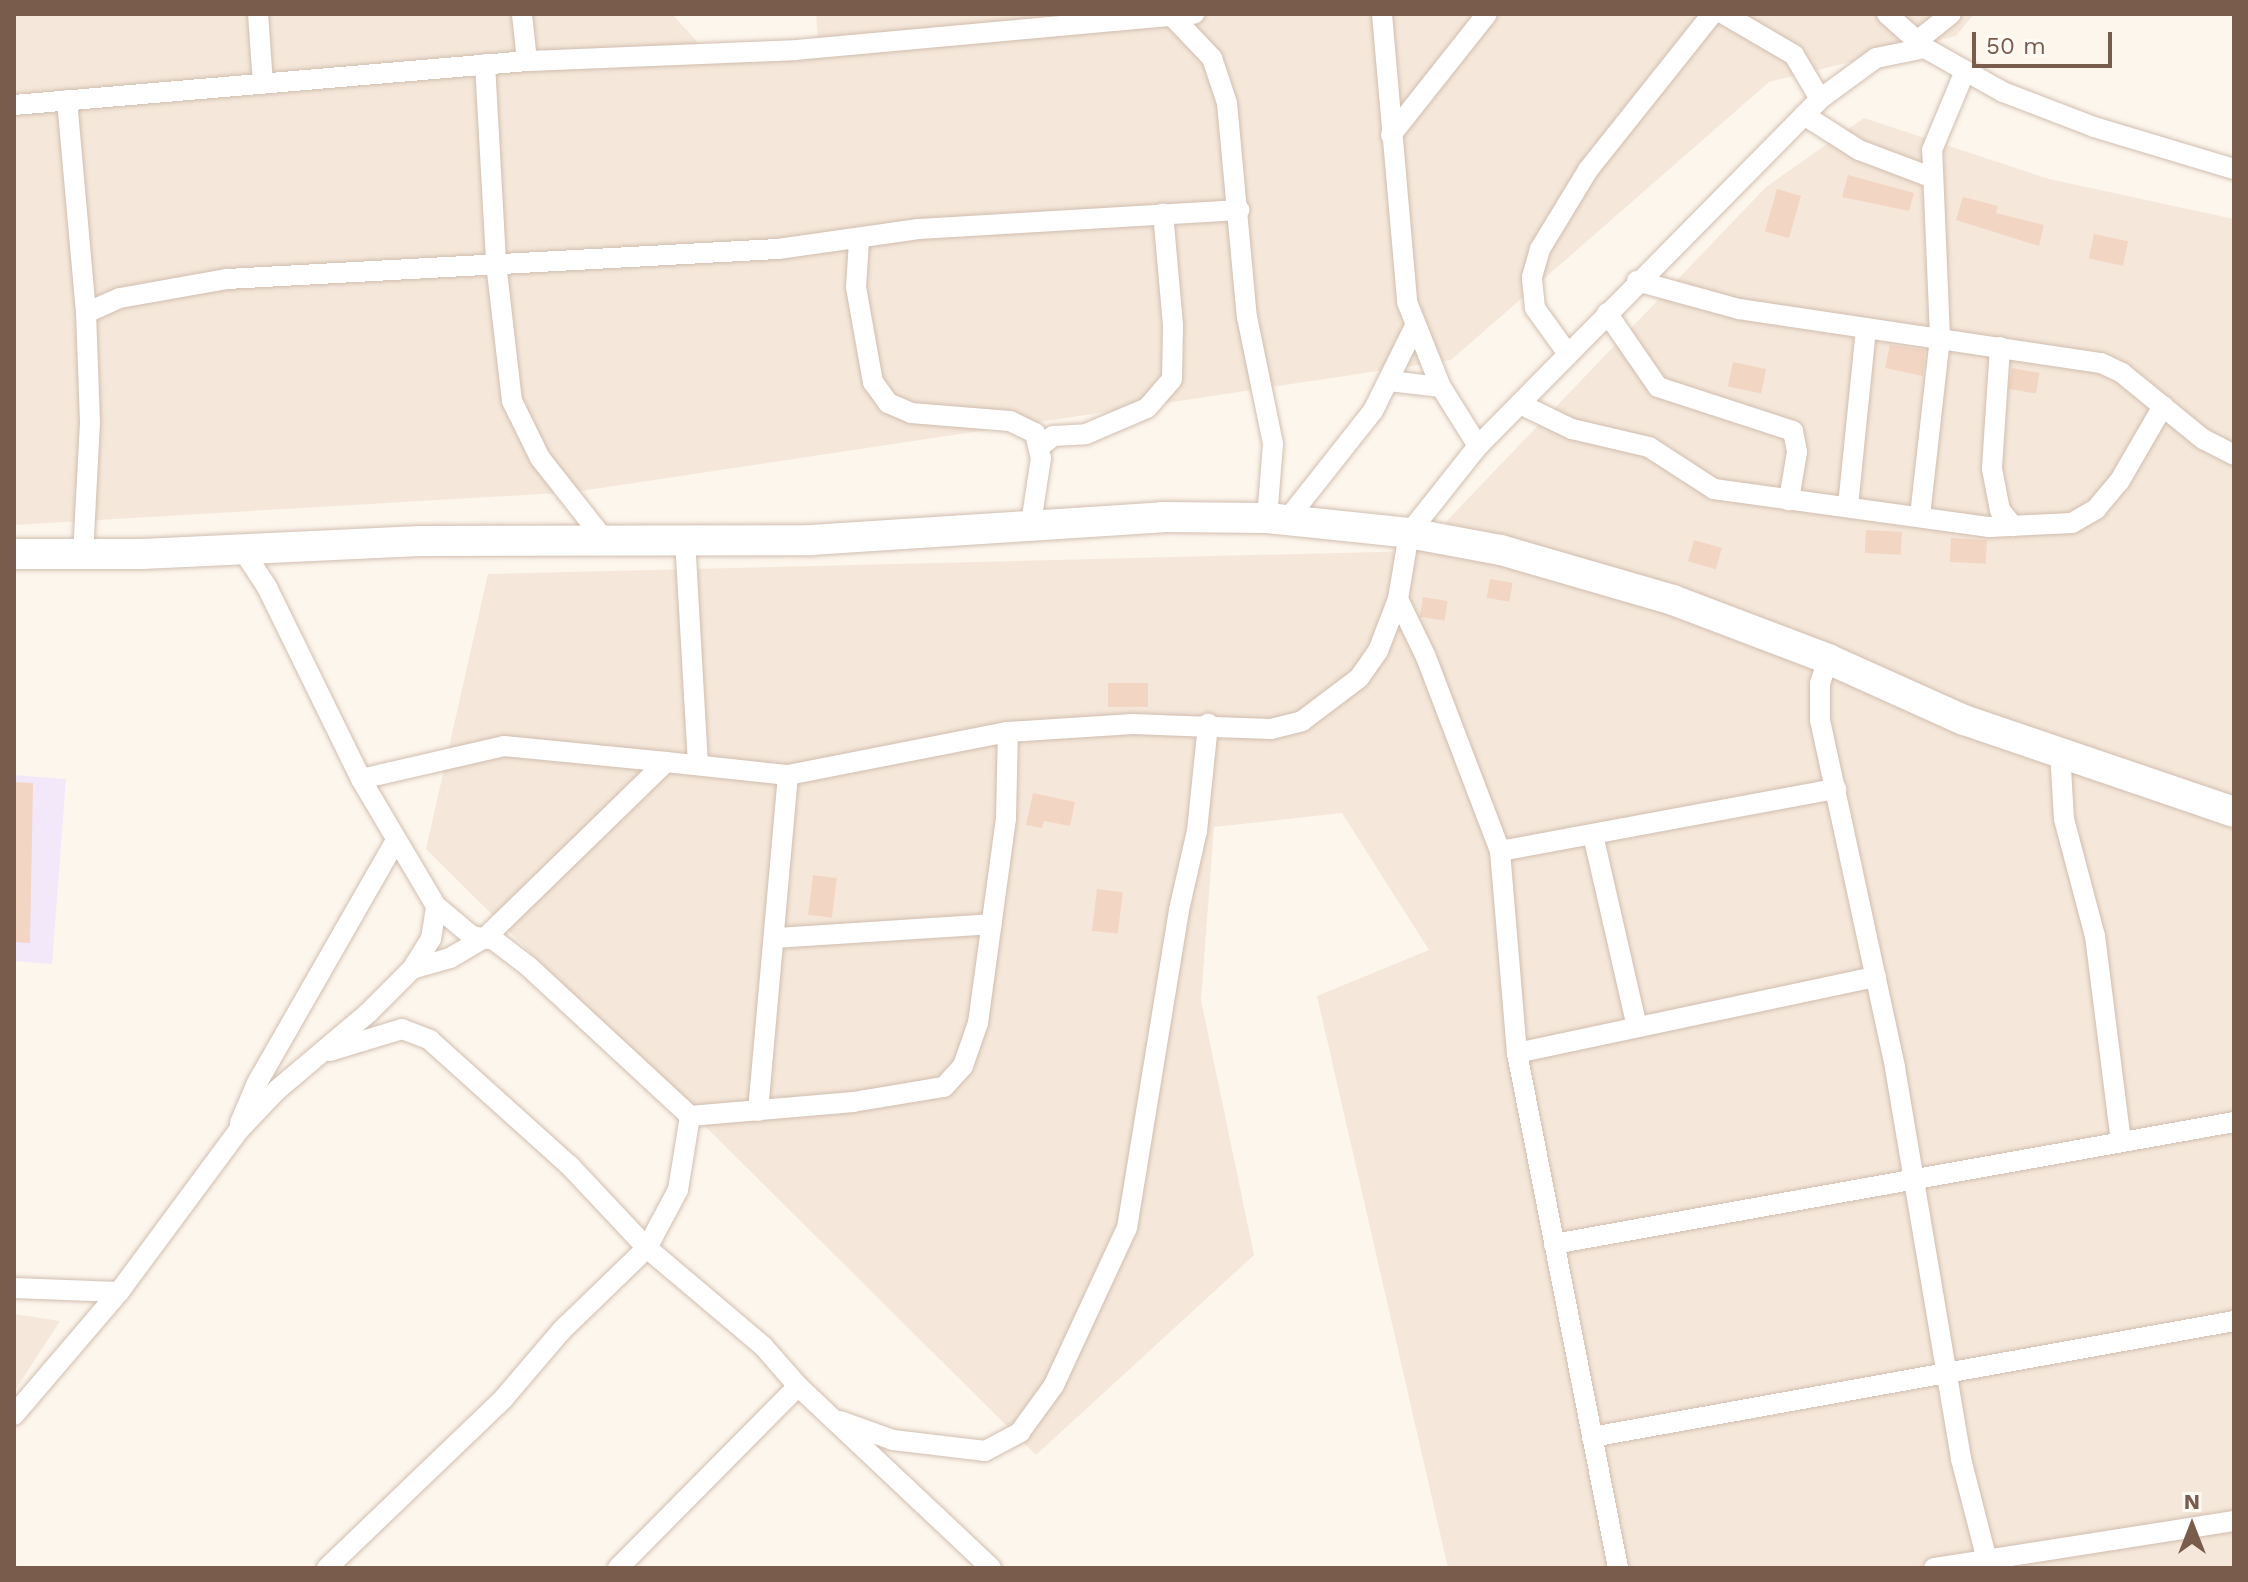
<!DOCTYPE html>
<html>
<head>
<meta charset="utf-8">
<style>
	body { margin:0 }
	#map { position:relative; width:2248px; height:1582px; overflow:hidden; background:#fdf6ec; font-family:"Work Sans",sans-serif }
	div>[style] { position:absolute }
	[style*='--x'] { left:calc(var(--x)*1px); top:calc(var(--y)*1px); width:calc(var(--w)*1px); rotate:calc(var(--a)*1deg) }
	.residential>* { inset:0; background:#f5e8da }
	.education>* { inset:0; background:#f3e8fa }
	.building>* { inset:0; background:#f3d5c3; transform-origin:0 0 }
	.roads { filter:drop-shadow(0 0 2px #d1beb0) drop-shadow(0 0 2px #d1beb0) }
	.street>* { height:20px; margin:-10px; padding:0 10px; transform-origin:10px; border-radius:10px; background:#fff }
	.secondary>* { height:30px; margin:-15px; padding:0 15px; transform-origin:15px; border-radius:15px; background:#fff }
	span { translate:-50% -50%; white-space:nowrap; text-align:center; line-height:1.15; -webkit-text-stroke:7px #fffaf3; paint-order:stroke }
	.frame { position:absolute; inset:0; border:16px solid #7a5c4d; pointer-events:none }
	.north { position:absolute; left:2152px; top:1486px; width:80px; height:80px; -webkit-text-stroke:6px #fffaf3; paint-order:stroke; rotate:0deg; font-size:22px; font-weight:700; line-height:32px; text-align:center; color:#7a5c4d }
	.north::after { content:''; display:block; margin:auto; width:28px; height:36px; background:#7a5c4d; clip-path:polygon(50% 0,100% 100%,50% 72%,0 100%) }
	.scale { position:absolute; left:1972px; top:32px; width:140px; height:36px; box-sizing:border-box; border:4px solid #7a5c4d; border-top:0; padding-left:10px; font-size:24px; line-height:28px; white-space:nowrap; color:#7a5c4d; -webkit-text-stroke:6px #fffaf3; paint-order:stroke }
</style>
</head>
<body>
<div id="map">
	<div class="residential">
		<i style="clip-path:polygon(14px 14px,672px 14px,709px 55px,818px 42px,816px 14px,1974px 14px,1956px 36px,1769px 82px,1451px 360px,574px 492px,14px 525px)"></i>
		<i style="clip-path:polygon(1864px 118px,2049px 179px,2234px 219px,2234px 1568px,1448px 1568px,1317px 996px,1429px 950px,1342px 813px,1214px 827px,1201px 1000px,1254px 1255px,1036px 1455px,426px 849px,488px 574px,1418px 551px,1766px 187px)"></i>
		<i style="clip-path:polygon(14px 1314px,60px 1321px,14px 1392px)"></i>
	</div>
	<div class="education">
		<i style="clip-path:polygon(14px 775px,66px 779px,52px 964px,14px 961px)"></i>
	</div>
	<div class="building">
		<i style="clip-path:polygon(1848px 175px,1914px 193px,1909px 211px,1842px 197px)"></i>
		<i style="left:1777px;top:189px;width:25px;height:44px;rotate:16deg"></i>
		<i style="clip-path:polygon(1963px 197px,1998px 206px,1996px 213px,2044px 225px,2039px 246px,1956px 220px)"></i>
		<i style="left:2094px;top:234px;width:35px;height:25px;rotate:12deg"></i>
		<i style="clip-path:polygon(1890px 345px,1925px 350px,1923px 376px,1885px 368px)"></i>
		<i style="left:1733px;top:362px;width:34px;height:25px;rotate:12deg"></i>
		<i style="left:2012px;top:368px;width:28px;height:21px;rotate:10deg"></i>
		<i style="left:1866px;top:530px;width:36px;height:23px;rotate:3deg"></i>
		<i style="left:1951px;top:538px;width:36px;height:24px;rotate:3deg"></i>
		<i style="left:1694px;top:540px;width:29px;height:22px;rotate:16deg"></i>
		<i style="left:1490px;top:579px;width:23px;height:19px;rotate:10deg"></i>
		<i style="left:1423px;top:597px;width:25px;height:20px;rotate:9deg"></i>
		<i style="left:1108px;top:683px;width:40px;height:24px"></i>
		<i style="clip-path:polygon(14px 782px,33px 783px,30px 943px,14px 942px)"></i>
		<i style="clip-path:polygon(1033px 793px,1075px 802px,1070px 826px,1044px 821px,1042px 828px,1026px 825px)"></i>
		<i style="left:813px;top:875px;width:24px;height:40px;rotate:7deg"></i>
		<i style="left:1097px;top:889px;width:26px;height:42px;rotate:7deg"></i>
	</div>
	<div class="roads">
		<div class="street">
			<i style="--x:258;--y:14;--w:70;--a:85.9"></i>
			<i style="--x:522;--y:14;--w:47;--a:83.9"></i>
			<i style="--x:1382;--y:14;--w:289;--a:85"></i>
			<i style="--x:1407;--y:302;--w:92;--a:68.2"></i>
			<i style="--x:1441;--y:387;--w:70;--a:57.9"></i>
			<i style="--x:1724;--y:14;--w:81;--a:30.4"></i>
			<i style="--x:1794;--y:55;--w:51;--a:59.4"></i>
			<i style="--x:1887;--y:14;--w:51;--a:41.8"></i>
			<i style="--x:1173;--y:17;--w:57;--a:46.4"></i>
			<i style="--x:1212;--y:58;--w:47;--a:71.6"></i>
			<i style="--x:1227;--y:103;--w:215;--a:84.7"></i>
			<i style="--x:1247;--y:317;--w:130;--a:78.4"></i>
			<i style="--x:1273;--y:444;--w:74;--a:94.6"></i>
			<i style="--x:1917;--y:41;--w:43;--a:-38.5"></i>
			<i style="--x:485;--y:64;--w:199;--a:86.8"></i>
			<i style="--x:496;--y:263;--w:139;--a:83.4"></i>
			<i style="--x:512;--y:401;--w:64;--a:63.8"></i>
			<i style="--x:540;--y:458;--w:102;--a:51.8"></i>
			<i style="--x:67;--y:100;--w:214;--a:84.9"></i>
			<i style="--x:86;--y:313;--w:109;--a:87.9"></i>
			<i style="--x:90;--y:422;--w:133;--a:93"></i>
			<i style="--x:14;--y:105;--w:515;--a:-4.9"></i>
			<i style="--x:527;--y:61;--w:269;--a:-2.3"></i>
			<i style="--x:796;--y:50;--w:400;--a:-5.2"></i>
			<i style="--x:1804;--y:115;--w:65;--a:32.5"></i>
			<i style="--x:1859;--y:150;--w:79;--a:20.7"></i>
			<i style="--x:1391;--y:135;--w:154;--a:-51.6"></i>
			<i style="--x:859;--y:241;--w:46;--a:93.7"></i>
			<i style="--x:856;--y:287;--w:97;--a:79.9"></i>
			<i style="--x:873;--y:382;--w:26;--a:54"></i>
			<i style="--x:888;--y:403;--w:25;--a:23"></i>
			<i style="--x:911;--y:413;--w:99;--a:4.6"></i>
			<i style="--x:1010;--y:421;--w:28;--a:26"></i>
			<i style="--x:1035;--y:433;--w:26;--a:77"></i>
			<i style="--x:1041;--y:458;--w:66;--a:98.7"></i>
			<i style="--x:1637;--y:281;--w:106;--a:15.4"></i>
			<i style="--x:1739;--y:309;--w:366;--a:8.5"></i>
			<i style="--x:2101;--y:363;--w:23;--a:25"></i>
			<i style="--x:2122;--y:373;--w:104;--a:39.2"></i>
			<i style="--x:2203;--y:439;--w:35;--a:27"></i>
			<i style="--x:86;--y:313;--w:37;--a:-24"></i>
			<i style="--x:120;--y:298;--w:109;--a:-10.1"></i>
			<i style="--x:227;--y:279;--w:552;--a:-3.12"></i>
			<i style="--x:778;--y:249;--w:142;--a:-8.1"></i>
			<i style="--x:919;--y:229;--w:321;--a:-3.4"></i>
			<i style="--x:1607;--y:313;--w:90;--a:55.4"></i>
			<i style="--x:1658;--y:387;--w:142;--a:18.1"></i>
			<i style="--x:1793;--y:431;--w:21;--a:79"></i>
			<i style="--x:1797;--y:452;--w:49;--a:99.5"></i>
			<i style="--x:2000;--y:347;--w:122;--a:93.8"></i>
			<i style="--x:1992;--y:469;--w:42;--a:79"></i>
			<i style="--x:2000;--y:510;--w:21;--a:51"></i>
			<i style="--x:1568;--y:354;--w:57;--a:-125.7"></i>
			<i style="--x:1535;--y:308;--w:31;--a:-96"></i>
			<i style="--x:1532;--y:277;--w:29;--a:-74"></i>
			<i style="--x:1540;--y:249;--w:92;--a:-58.7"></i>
			<i style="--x:1588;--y:170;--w:199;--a:-51.5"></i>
			<i style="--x:1389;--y:381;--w:52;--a:6.6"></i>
			<i style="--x:1520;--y:404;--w:58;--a:25.7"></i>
			<i style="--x:1572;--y:429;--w:79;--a:13.2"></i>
			<i style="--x:1649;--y:447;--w:77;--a:32.9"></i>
			<i style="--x:1714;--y:489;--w:278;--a:7.9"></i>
			<i style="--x:1989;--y:527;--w:83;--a:-2.8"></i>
			<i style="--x:2072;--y:523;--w:28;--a:-30"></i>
			<i style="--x:2096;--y:509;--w:35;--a:-50"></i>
			<i style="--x:2119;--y:482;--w:88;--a:-59.9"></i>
			<i style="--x:1042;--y:445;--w:14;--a:-39"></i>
			<i style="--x:1053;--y:436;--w:33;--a:-3"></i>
			<i style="--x:1086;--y:434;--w:66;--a:-23.1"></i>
			<i style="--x:1147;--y:408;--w:38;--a:-49"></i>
			<i style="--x:1172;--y:379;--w:54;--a:-88.9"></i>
			<i style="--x:1173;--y:325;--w:112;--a:-95.1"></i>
			<i style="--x:1848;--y:506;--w:179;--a:-84.2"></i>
			<i style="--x:1920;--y:516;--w:180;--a:-83.6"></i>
			<i style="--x:1940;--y:337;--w:187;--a:-92.4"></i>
			<i style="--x:1932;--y:150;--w:86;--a:-67.3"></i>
			<i style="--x:1286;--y:521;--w:140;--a:-51.7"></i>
			<i style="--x:1373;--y:411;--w:93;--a:-63.7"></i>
			<i style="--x:685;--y:539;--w:224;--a:86.7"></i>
			<i style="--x:1398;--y:599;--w:64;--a:64.2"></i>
			<i style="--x:1426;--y:657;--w:208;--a:69.1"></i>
			<i style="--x:1500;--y:851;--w:203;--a:85.2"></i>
			<i style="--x:1517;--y:1053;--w:525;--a:78.9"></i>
			<i style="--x:1828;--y:659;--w:25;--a:108"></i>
			<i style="--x:1820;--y:683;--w:37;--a:90"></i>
			<i style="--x:1820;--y:720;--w:356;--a:77.8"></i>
			<i style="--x:1895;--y:1068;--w:397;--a:80.4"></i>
			<i style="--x:1961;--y:1459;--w:113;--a:75.6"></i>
			<i style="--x:2060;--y:752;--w:67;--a:86.6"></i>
			<i style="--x:2064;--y:819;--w:121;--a:75.2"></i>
			<i style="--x:2095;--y:936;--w:207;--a:82.8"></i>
			<i style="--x:361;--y:779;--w:147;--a:-13"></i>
			<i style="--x:504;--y:746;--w:163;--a:5.6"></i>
			<i style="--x:1593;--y:835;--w:197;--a:77.1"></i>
			<i style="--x:1500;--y:851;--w:342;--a:-10.5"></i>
			<i style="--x:436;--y:906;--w:47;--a:39.8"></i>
			<i style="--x:472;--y:936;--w:22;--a:10"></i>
			<i style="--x:494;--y:940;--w:43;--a:37.4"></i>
			<i style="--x:528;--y:966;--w:221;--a:42.8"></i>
			<i style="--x:690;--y:1116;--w:164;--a:-4.9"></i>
			<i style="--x:853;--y:1102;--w:92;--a:-9.4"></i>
			<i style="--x:944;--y:1087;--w:28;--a:-48"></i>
			<i style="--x:963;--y:1066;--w:46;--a:-70.8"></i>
			<i style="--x:978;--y:1023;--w:207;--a:-82.2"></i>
			<i style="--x:1006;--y:818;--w:86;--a:-88.7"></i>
			<i style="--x:776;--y:938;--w:216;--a:-3.7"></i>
			<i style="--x:412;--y:969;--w:40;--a:-16"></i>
			<i style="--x:450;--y:958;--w:42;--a:-30.3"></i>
			<i style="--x:486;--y:937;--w:251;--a:-44.2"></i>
			<i style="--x:666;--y:762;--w:123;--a:6.1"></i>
			<i style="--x:788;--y:775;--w:224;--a:-11.1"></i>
			<i style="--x:1008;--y:732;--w:125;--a:-3.7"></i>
			<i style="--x:1133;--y:724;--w:138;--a:2.1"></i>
			<i style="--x:1271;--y:729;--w:32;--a:-14"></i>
			<i style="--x:1302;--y:721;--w:71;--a:-37"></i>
			<i style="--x:1359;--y:678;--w:33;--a:-55"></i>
			<i style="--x:1378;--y:651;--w:56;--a:-69"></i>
			<i style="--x:1398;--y:599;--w:67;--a:-80.5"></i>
			<i style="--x:1409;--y:533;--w:111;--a:-51.6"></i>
			<i style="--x:1478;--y:446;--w:487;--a:-45.4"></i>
			<i style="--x:1820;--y:99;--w:69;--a:-36.2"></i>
			<i style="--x:1876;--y:58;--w:50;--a:-11.5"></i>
			<i style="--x:1925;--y:48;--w:90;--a:29.4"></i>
			<i style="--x:2003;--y:92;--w:97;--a:21"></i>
			<i style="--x:2094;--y:127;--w:146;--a:16.7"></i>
			<i style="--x:330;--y:1051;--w:75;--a:-17"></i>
			<i style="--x:402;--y:1029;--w:30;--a:21"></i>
			<i style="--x:430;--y:1040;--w:187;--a:42"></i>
			<i style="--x:569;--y:1165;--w:114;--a:46.8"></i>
			<i style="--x:647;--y:1248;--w:152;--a:40.2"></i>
			<i style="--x:763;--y:1346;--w:53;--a:48.8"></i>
			<i style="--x:798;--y:1386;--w:265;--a:43.3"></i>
			<i style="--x:1517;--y:1053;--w:367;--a:-12"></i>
			<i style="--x:758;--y:1111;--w:337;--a:-84.9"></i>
			<i style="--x:240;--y:1123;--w:43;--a:-67"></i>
			<i style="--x:257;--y:1083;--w:280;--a:-60.2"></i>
			<i style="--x:1554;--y:1244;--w:691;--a:-10.17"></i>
			<i style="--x:14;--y:1288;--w:105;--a:2.2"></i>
			<i style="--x:14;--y:1415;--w:162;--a:-49.5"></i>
			<i style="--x:119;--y:1292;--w:200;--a:-53.5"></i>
			<i style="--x:238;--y:1131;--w:57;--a:-46.4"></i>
			<i style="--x:277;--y:1090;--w:119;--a:-40.2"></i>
			<i style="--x:368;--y:1013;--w:62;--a:-45"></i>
			<i style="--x:412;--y:969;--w:36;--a:-58"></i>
			<i style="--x:431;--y:939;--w:33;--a:-81"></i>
			<i style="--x:436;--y:906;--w:147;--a:-120.6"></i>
			<i style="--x:361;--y:779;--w:214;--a:-116.1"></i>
			<i style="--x:267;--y:587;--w:45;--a:-123.3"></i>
			<i style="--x:840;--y:1421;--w:56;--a:19.7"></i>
			<i style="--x:893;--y:1440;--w:93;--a:6.8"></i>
			<i style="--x:985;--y:1451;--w:40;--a:-28"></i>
			<i style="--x:1020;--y:1432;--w:58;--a:-54.1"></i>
			<i style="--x:1054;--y:1385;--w:173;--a:-65.1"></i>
			<i style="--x:1127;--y:1228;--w:322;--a:-80.7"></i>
			<i style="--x:1179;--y:910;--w:81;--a:-77.2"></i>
			<i style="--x:1197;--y:831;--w:108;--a:-84.1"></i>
			<i style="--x:1592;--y:1437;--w:652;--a:-10.24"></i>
			<i style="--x:327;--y:1568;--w:245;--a:-43.8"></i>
			<i style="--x:504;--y:1398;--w:89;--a:-49.5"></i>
			<i style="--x:562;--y:1330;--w:118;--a:-44"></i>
			<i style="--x:647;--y:1248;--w:66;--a:-61.9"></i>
			<i style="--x:678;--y:1190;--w:75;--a:-80.8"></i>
			<i style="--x:618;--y:1568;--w:256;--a:-45.3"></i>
			<i style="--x:1934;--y:1568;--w:304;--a:-8.9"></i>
		</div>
		<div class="secondary">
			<i style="--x:14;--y:554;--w:128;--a:0"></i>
			<i style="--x:142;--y:554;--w:278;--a:-2.7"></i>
			<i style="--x:420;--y:541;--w:391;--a:-0.1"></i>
			<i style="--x:811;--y:540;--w:353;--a:-3.7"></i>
			<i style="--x:1163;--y:517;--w:104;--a:0.6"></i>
			<i style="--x:1267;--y:518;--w:143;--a:6"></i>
			<i style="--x:1409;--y:533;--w:94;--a:10.5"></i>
			<i style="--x:1501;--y:550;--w:179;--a:16.2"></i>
			<i style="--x:1673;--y:600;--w:166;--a:20.8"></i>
			<i style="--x:1828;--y:659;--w:149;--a:24.2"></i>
			<i style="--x:1964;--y:720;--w:285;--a:18.8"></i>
		</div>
	</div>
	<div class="frame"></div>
	<div class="north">N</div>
	<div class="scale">50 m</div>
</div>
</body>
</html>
